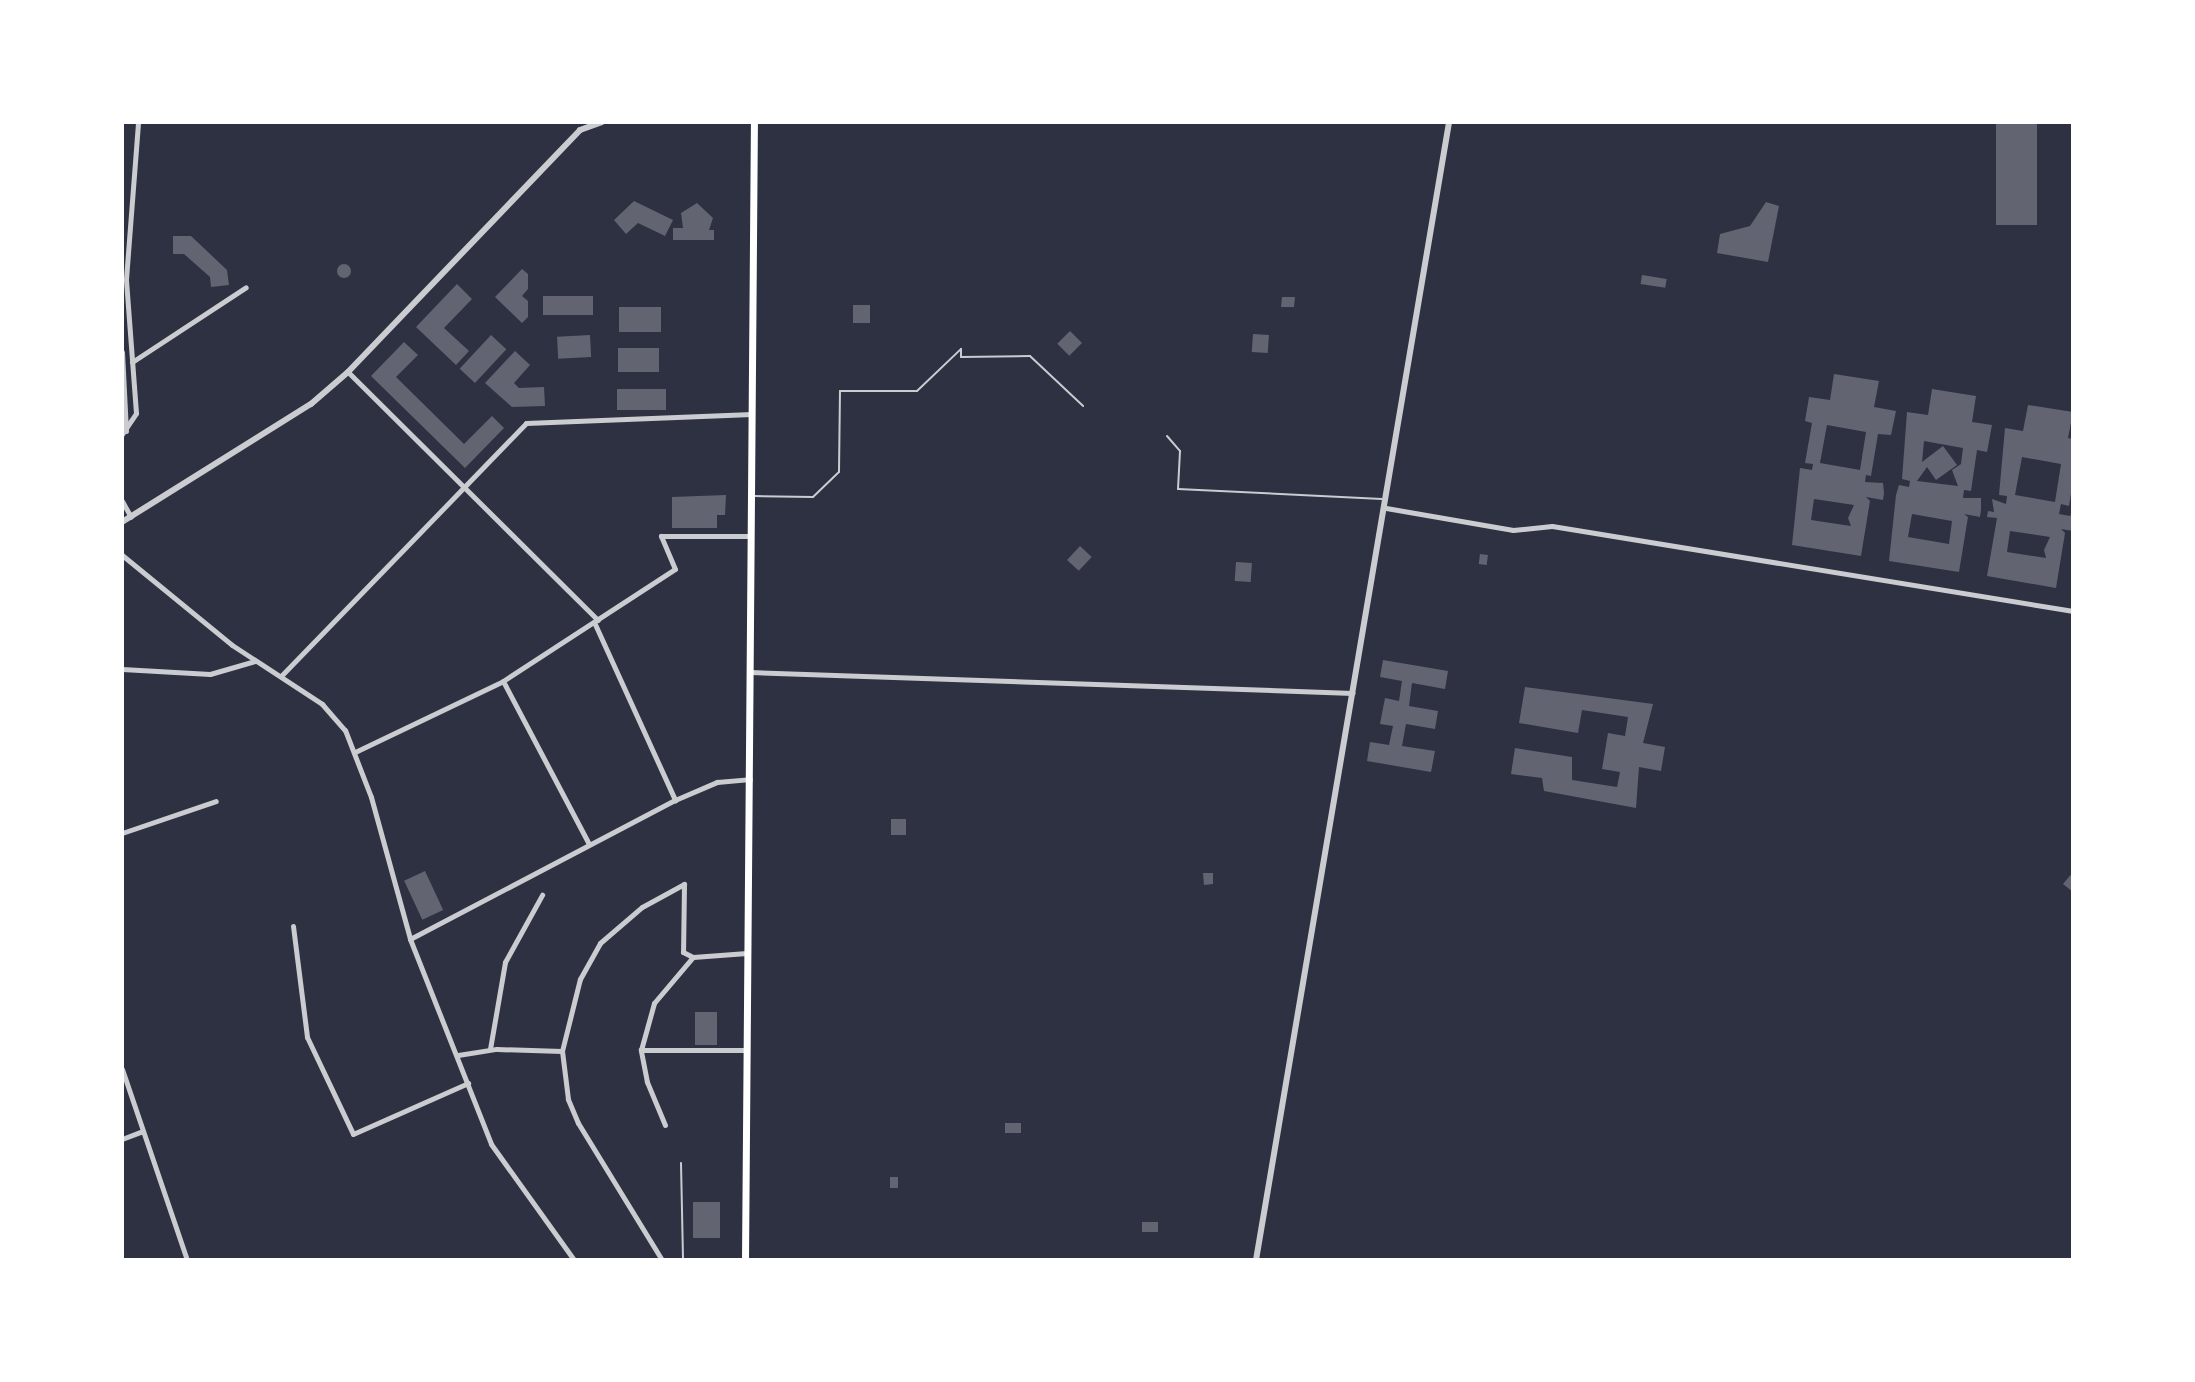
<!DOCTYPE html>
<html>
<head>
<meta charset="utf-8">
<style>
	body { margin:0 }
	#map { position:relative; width:2195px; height:1382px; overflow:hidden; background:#2d3142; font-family:Lato,sans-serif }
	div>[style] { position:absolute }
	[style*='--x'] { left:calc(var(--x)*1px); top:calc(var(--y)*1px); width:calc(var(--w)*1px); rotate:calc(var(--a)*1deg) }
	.building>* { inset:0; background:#626471; transform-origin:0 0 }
	.round { border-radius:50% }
	.service>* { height:2px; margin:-1px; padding:0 1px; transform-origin:1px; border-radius:1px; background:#caccd0 }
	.minor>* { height:5px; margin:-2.5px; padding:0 2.5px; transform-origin:2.5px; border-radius:2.5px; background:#caccd0 }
	.tertiary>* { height:6px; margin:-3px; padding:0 3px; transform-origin:3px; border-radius:3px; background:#caccd0 }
	.secondary>* { height:7px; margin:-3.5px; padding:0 3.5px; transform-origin:3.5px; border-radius:3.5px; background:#fff }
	span { translate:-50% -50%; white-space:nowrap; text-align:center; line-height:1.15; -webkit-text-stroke:8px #fff; paint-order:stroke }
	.frame { position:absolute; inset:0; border:124px solid #fff; pointer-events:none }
</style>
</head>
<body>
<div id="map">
	<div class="building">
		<i style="left:1996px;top:122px;width:41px;height:103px"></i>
		<i style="clip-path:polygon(634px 201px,673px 220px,665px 236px,638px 223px,626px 234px,614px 220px)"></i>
		<i style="clip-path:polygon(1766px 202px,1779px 206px,1768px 262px,1717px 253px,1720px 234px,1750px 226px)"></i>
		<i style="clip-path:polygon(697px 203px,713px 218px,709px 230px,714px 230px,714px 240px,673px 240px,673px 228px,683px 228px,681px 213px)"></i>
		<i style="clip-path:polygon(173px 236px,191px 236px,227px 270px,229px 285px,211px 287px,210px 277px,184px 254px,173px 254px)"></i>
		<i class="round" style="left:337px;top:264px;width:14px;height:14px"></i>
		<i style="clip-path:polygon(522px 269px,528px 274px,528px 289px,522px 296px,528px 301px,528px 317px,522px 323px,495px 297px)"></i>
		<i style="left:1642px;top:275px;width:25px;height:9px;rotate:9deg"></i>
		<i style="clip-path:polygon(457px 284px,472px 299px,444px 328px,469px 351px,456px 365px,416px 327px)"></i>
		<i style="left:593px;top:296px;width:19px;height:50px;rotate:90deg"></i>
		<i style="clip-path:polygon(1282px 297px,1295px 297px,1294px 307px,1281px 307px)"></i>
		<i style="left:853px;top:305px;width:17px;height:18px"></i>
		<i style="left:619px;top:307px;width:42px;height:25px"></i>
		<i style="left:1070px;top:331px;width:17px;height:18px;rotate:45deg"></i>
		<i style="left:1253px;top:334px;width:16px;height:18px;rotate:4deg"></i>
		<i style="left:491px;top:335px;width:21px;height:46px;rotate:43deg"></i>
		<i style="left:590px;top:335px;width:22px;height:33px;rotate:87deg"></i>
		<i style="clip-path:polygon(404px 342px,418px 355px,396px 377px,464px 444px,492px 416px,504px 428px,465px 468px,371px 376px)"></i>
		<i style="left:618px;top:348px;width:41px;height:24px"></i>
		<i style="clip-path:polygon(515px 351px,530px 365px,514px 383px,519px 388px,544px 387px,545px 406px,512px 407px,485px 383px)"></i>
		<i style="clip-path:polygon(evenodd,1834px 374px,1879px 381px,1874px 407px,1896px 411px,1891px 435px,1878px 434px,1871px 476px,1866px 475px,1865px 482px,1883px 483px,1884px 493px,1883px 500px,1866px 497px,1870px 501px,1861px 556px,1792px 545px,1800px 468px,1812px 470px,1813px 464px,1805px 463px,1812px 423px,1805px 421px,1809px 397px,1830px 400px,1834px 374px,1827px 425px,1866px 432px,1860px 470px,1820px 463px,1827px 425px,1834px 374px,1814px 499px,1854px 505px,1848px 518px,1851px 526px,1811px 520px,1814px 499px)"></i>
		<i style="left:617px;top:389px;width:49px;height:21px"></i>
		<i style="clip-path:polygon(evenodd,1932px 389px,1976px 396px,1972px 422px,1992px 425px,1987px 452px,1977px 450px,1971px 491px,1964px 490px,1963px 498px,1981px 498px,1981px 510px,1980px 517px,1964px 514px,1968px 517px,1959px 572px,1889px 561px,1896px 495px,1899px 485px,1909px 487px,1910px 481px,1902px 479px,1907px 412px,1928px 415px,1932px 389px,1924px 441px,1963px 448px,1961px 464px,1952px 470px,1958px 486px,1917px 481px,1927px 467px,1936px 480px,1957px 465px,1943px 446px,1922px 462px,1924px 441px,1932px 389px,1912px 514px,1952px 521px,1949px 544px,1908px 537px,1912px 514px)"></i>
		<i style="clip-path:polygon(evenodd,2028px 405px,2073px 412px,2068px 438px,2073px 439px,2073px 481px,2069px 506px,2061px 504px,2059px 514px,2070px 516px,2073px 510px,2073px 531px,2061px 529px,2065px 533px,2056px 588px,1987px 576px,1997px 518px,1987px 517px,1988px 511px,1994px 512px,1992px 499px,2006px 504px,2007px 496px,1999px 495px,2005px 428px,2023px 431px,2028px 405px,2022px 457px,2061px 464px,2055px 502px,2015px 495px,2022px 457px,2028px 405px,2010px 531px,2050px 537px,2044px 550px,2046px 558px,2007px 552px,2010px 531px)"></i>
		<i style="clip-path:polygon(726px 495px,725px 515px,717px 515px,717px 528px,672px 528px,672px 497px)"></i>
		<i style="left:1080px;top:546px;width:16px;height:19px;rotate:43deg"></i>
		<i style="left:1480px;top:554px;width:8px;height:10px;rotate:7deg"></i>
		<i style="left:1236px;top:562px;width:16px;height:19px;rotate:4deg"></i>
		<i style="clip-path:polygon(1383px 660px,1448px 671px,1445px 689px,1412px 683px,1409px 706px,1438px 711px,1435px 729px,1406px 724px,1402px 746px,1435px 751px,1431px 772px,1367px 761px,1370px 742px,1389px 745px,1393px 726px,1380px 724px,1385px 698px,1399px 701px,1402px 681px,1380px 677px)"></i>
		<i style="clip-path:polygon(1525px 687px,1653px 704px,1643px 743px,1665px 747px,1661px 771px,1639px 767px,1636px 808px,1544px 791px,1542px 778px,1511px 774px,1515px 748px,1572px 757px,1572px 780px,1617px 787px,1620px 772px,1602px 769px,1608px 733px,1625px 736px,1628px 717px,1582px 710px,1578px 733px,1519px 723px)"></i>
		<i style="left:891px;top:819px;width:15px;height:16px"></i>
		<i style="left:425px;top:871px;width:43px;height:23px;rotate:65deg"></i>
		<i style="clip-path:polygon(2073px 872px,2073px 892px,2063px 884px)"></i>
		<i style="clip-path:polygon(1203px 873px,1213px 873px,1213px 884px,1204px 885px)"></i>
		<i style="left:695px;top:1012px;width:22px;height:33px"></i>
		<i style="left:1005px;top:1123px;width:16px;height:10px"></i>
		<i style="left:890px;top:1177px;width:8px;height:11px"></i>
		<i style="left:693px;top:1202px;width:27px;height:36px"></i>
		<i style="left:1142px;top:1222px;width:16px;height:10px"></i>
	</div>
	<div class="service">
		<i style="--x:1167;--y:436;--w:20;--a:49"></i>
		<i style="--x:1180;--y:451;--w:38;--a:93"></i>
		<i style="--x:1178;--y:489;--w:204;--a:2.8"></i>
		<i style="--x:754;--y:496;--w:59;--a:1"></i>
		<i style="--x:813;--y:497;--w:36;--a:-44"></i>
		<i style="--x:839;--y:472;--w:81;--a:-89.3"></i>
		<i style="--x:840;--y:391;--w:77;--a:0"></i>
		<i style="--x:917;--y:391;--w:61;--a:-43.7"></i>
		<i style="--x:961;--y:349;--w:8;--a:90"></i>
		<i style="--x:961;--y:357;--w:69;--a:-0.8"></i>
		<i style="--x:1030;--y:356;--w:73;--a:43.3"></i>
		<i style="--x:681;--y:1163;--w:97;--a:88.8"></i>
	</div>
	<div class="minor">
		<i style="--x:122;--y:352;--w:79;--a:87.1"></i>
		<i style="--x:132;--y:362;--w:136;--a:-33.3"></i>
		<i style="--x:348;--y:372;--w:352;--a:44.8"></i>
		<i style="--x:122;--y:434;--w:25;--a:-56"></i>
		<i style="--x:136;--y:413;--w:134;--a:-94.3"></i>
		<i style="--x:126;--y:279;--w:157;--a:-85.6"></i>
		<i style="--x:122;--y:501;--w:18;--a:61"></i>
		<i style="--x:1386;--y:508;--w:129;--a:9.8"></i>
		<i style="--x:1513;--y:530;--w:39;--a:-6"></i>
		<i style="--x:1552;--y:526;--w:528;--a:9.27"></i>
		<i style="--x:122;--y:555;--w:142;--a:39.3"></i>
		<i style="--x:232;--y:645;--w:108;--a:33.2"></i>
		<i style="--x:322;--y:704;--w:35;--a:49"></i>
		<i style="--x:345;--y:730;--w:72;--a:68.8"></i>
		<i style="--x:371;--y:797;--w:147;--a:74.6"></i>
		<i style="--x:410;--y:939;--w:220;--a:68.4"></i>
		<i style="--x:491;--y:1144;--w:143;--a:54.4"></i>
		<i style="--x:594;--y:622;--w:196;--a:65.5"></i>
		<i style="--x:122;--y:669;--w:88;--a:3.3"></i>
		<i style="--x:210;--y:674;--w:47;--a:-16.1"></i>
		<i style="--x:750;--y:672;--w:603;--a:1.99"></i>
		<i style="--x:281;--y:676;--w:352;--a:-45.9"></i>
		<i style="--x:526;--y:423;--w:226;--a:-2.3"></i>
		<i style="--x:503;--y:681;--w:184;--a:62.2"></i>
		<i style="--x:355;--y:752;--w:164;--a:-25.6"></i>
		<i style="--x:503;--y:681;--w:205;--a:-33.1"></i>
		<i style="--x:675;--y:569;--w:36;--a:-113"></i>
		<i style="--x:661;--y:536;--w:90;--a:0"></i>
		<i style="--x:122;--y:833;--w:99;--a:-18.8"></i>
		<i style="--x:293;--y:926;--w:112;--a:82.8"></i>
		<i style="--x:307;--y:1037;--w:107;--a:64.6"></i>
		<i style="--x:353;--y:1134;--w:126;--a:-23.9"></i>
		<i style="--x:410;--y:939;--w:299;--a:-27.7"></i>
		<i style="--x:675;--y:800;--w:46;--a:-23.2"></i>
		<i style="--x:717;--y:782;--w:33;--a:-5"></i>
		<i style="--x:490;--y:1049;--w:88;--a:-80.2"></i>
		<i style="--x:505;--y:962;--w:77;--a:-61.1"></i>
		<i style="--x:641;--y:1050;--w:105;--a:0"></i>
		<i style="--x:458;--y:1055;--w:39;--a:-9"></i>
		<i style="--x:497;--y:1049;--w:65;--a:1.8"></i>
		<i style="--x:122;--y:1069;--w:202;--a:71.2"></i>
		<i style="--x:665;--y:1125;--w:47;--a:-112.7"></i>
		<i style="--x:647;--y:1082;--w:33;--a:-101"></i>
		<i style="--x:641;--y:1050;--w:49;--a:-74.5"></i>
		<i style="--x:654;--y:1003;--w:60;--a:-49.7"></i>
		<i style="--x:693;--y:957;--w:54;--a:-4.2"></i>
		<i style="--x:122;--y:1139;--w:22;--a:-21"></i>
		<i style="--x:662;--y:1260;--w:161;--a:-121.5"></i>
		<i style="--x:578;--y:1123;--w:26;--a:-113"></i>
		<i style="--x:568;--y:1099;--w:48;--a:-97.1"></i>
		<i style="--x:562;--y:1051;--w:74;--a:-76"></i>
		<i style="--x:580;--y:979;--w:41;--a:-60.9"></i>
		<i style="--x:600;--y:943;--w:55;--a:-40.6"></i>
		<i style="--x:642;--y:907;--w:48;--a:-28.7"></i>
		<i style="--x:684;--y:884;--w:68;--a:90.8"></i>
		<i style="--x:683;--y:952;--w:11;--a:27"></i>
	</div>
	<div class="tertiary">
		<i style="--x:122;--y:522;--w:223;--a:-32"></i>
		<i style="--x:311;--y:404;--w:49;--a:-40.9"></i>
		<i style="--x:348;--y:372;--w:335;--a:-46.2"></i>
		<i style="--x:580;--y:130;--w:23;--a:-20"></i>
		<i style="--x:1256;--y:1260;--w:1154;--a:-80.37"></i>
	</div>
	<div class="secondary">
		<i style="--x:745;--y:1260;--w:1138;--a:-89.55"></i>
	</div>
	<div class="frame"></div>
</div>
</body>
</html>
